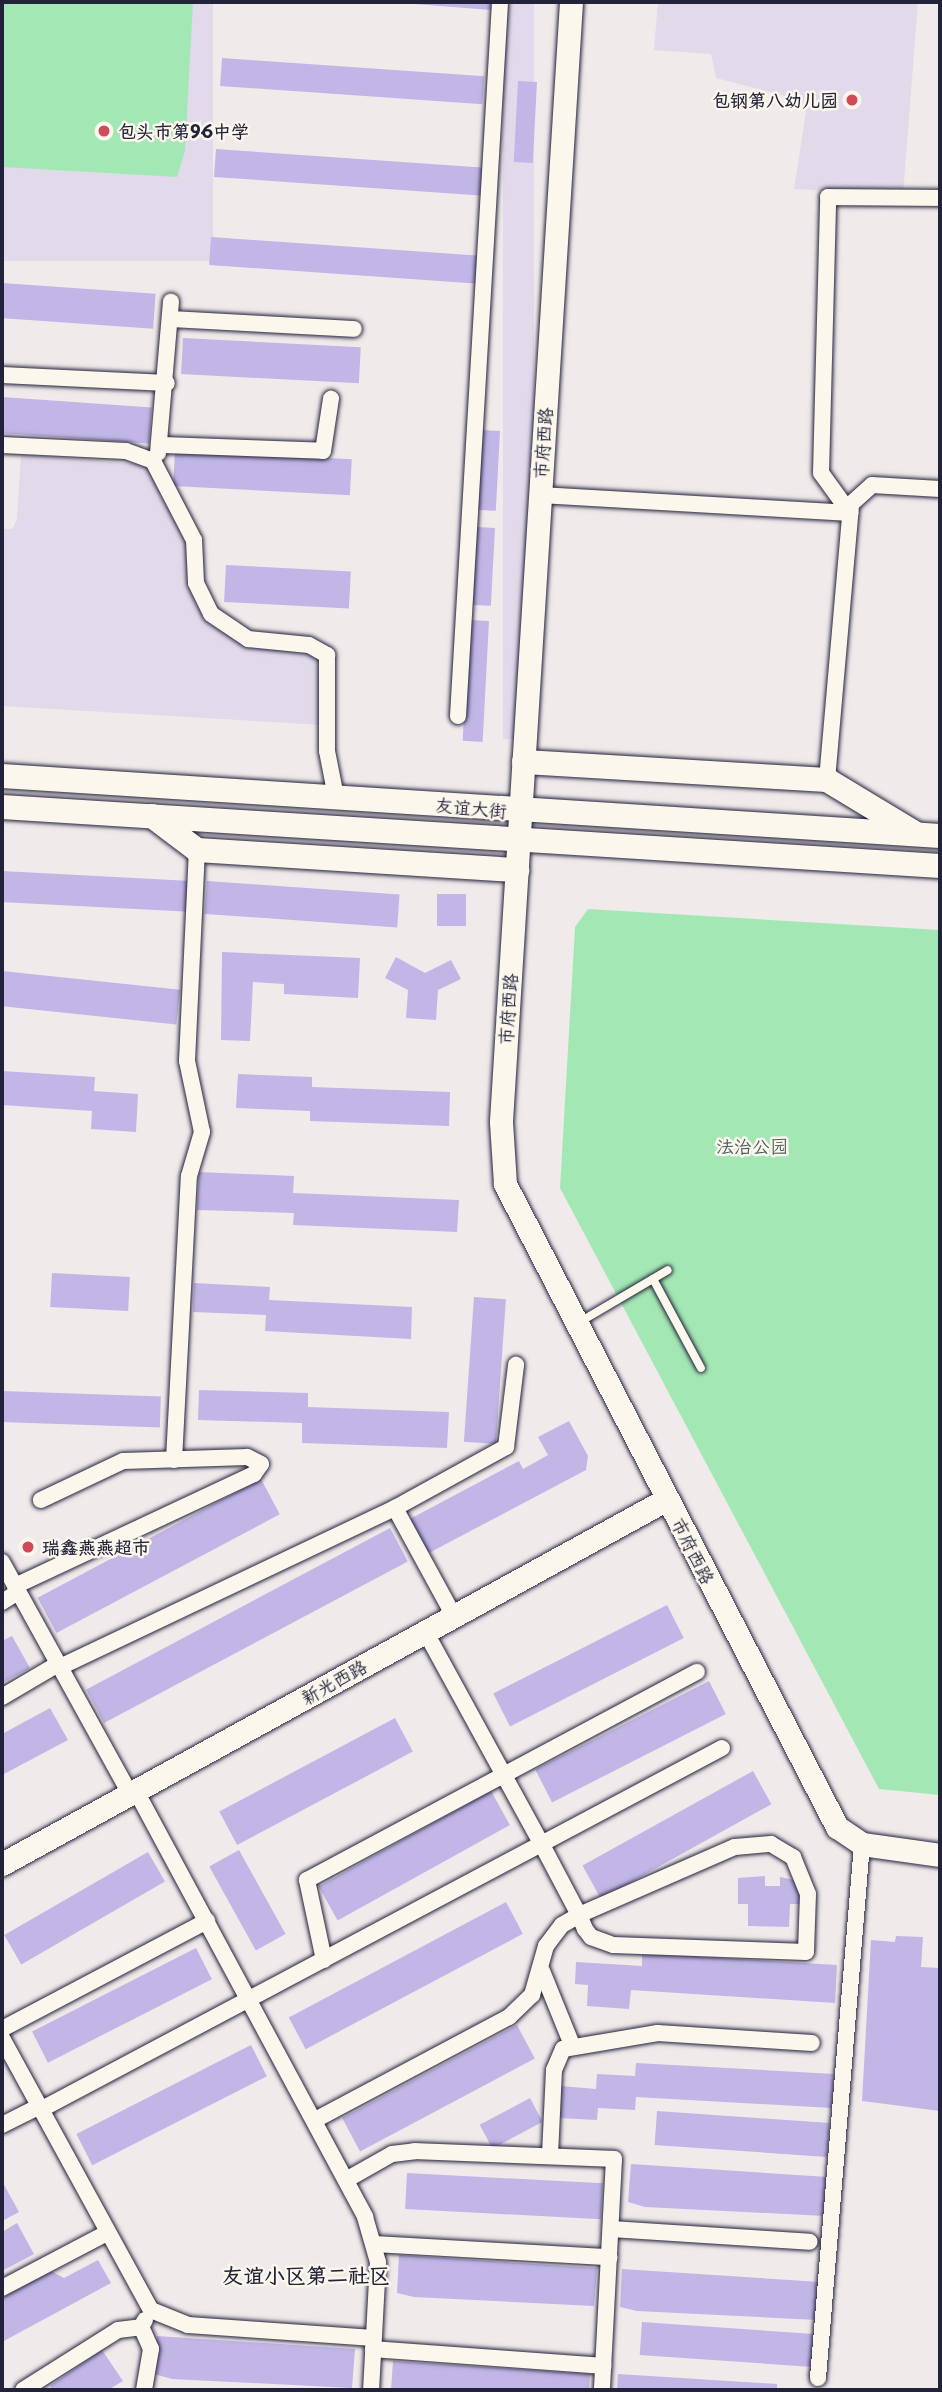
<!DOCTYPE html>
<html>
<head>
<meta charset="utf-8">
<style>
	body { margin:0 }
	#map { position:relative; width:942px; height:2392px; overflow:hidden; background:#f0eaeb; font-family:"Playpen Sans","LXGW WenKai TC",sans-serif }
	div>[style] { position:absolute }
	[style*='--x'] { left:calc(var(--x)*1px); top:calc(var(--y)*1px); width:calc(var(--w)*1px); rotate:calc(var(--a)*1deg) }
	.built>* { inset:0; background:#e2daea; transform-origin:0 0 }
	.green>* { inset:0; background:#a3e8b4 }
	.building>* { inset:0; background:#c2b6e7; transform-origin:0 0 }
	.roads { filter:drop-shadow(0 0 2px #22223b) drop-shadow(0 0 2px #22223b) }
	.lane>* { height:8px; margin:-4px; padding:0 4px; transform-origin:4px; border-radius:4px; background:#fbf7ec }
	.street>* { height:16px; margin:-8px; padding:0 8px; transform-origin:8px; border-radius:8px; background:#fbf7ec }
	.secondary>* { height:23px; margin:-11.5px; padding:0 11.5px; transform-origin:11.5px; border-radius:11.5px; background:#fbf7ec }
	.primary>* { height:24px; margin:-12px; padding:0 12px; transform-origin:12px; border-radius:12px; background:#fbf7ec }
	.dots>* { width:19px; height:19px; translate:-50% -50%; box-sizing:border-box; border:4px solid #fbf7ec; border-radius:50% }
	span { translate:-50% -50%; white-space:nowrap; text-align:center; line-height:1.15; -webkit-text-stroke:5px #fbf7ec; paint-order:stroke }
	.poi-label { font-size:18px; color:#22223b; font-weight:700 }
	.right { translate:-100% -50%; text-align:right }
	.left { translate:0 -50%; text-align:left }
	.street-label { font-size:18px; color:#22223b }
	.park-label { font-size:18px; color:#495d5f }
	.quarter-label { font-size:21px; color:#22223b; font-weight:700 }
	.frame { position:absolute; inset:0; border:4px solid #22223b; pointer-events:none }
</style>
</head>
<body>
<div id="map">
	<div class="built">
		<i style="left:2px;top:2px;width:211px;height:259px"></i>
		<i style="left:503px;top:2px;width:31px;height:737px"></i>
		<i style="clip-path:polygon(658px 2px,918px 2px,903px 195px,794px 189px,806px 112px,789px 97px,716px 78px,711px 54px,654px 50px)"></i>
		<i style="clip-path:polygon(21px 454px,157px 466px,160px 497px,187px 533px,195px 604px,237px 641px,317px 657px,322px 725px,2px 706px,2px 529px,12px 529px,17px 519px)"></i>
	</div>
	<div class="green">
		<i style="clip-path:polygon(2px 2px,193px 2px,185px 151px,177px 177px,2px 167px)"></i>
		<i style="clip-path:polygon(588px 909px,940px 930px,940px 1795px,879px 1789px,560px 1188px,575px 927px)"></i>
	</div>
	<div class="building">
		<i style="clip-path:polygon(389px 2px,491px 2px,491px 10px)"></i>
		<i style="left:222px;top:58px;width:263px;height:28px;rotate:4deg"></i>
		<i style="left:518px;top:81px;width:19px;height:81px;rotate:3deg"></i>
		<i style="left:216px;top:149px;width:270px;height:28px;rotate:4deg"></i>
		<i style="left:211px;top:237px;width:270px;height:28px;rotate:4deg"></i>
		<i style="left:2px;top:283px;width:154px;height:35px;rotate:4deg"></i>
		<i style="left:183px;top:338px;width:178px;height:36px;rotate:3deg"></i>
		<i style="left:2px;top:397px;width:150px;height:36px;rotate:4deg"></i>
		<i style="left:482px;top:430px;width:18px;height:80px;rotate:3deg"></i>
		<i style="left:175px;top:450px;width:177px;height:36px;rotate:3deg"></i>
		<i style="left:477px;top:527px;width:18px;height:78px;rotate:3deg"></i>
		<i style="left:226px;top:565px;width:125px;height:37px;rotate:3deg"></i>
		<i style="left:469px;top:620px;width:20px;height:121px;rotate:3deg"></i>
		<i style="left:2px;top:871px;width:189px;height:31px;rotate:3deg"></i>
		<i style="left:207px;top:881px;width:193px;height:33px;rotate:4deg"></i>
		<i style="left:437px;top:894px;width:29px;height:32px"></i>
		<i style="clip-path:polygon(222px 952px,360px 958px,358px 998px,284px 994px,284px 984px,253px 982px,250px 1041px,221px 1040px)"></i>
		<i style="clip-path:polygon(396px 957px,425px 973px,451px 960px,461px 979px,438px 990px,436px 1020px,406px 1018px,408px 990px,385px 978px)"></i>
		<i style="left:2px;top:971px;width:179px;height:35px;rotate:6deg"></i>
		<i style="clip-path:polygon(2px 1071px,95px 1077px,94px 1091px,138px 1094px,136px 1132px,91px 1129px,92px 1111px,2px 1105px)"></i>
		<i style="clip-path:polygon(238px 1074px,312px 1077px,312px 1087px,450px 1092px,449px 1126px,310px 1121px,310px 1111px,236px 1108px)"></i>
		<i style="clip-path:polygon(199px 1172px,294px 1176px,293px 1193px,459px 1200px,457px 1232px,293px 1225px,294px 1213px,197px 1210px)"></i>
		<i style="left:52px;top:1273px;width:78px;height:34px;rotate:3deg"></i>
		<i style="clip-path:polygon(194px 1283px,270px 1287px,269px 1300px,412px 1307px,411px 1339px,265px 1331px,266px 1315px,193px 1312px)"></i>
		<i style="left:474px;top:1297px;width:32px;height:145px;rotate:4deg"></i>
		<i style="clip-path:polygon(199px 1390px,308px 1393px,308px 1407px,449px 1412px,447px 1448px,302px 1443px,302px 1423px,198px 1420px)"></i>
		<i style="left:2px;top:1391px;width:159px;height:31px;rotate:2deg"></i>
		<i style="clip-path:polygon(569px 1421px,588px 1456px,586px 1470px,427px 1554px,408px 1520px,519px 1461px,523px 1469px,548px 1455px,538px 1437px)"></i>
		<i style="left:261px;top:1479px;width:40px;height:253px;rotate:62deg"></i>
		<i style="left:390px;top:1528px;width:38px;height:344px;rotate:62deg"></i>
		<i style="left:667px;top:1605px;width:37px;height:195px;rotate:63deg"></i>
		<i style="clip-path:polygon(12px 1636px,30px 1668px,2px 1683px,2px 1641px)"></i>
		<i style="left:709px;top:1681px;width:37px;height:195px;rotate:63deg"></i>
		<i style="clip-path:polygon(50px 1708px,68px 1740px,2px 1775px,2px 1734px)"></i>
		<i style="left:395px;top:1718px;width:38px;height:199px;rotate:62deg"></i>
		<i style="left:753px;top:1771px;width:38px;height:195px;rotate:61deg"></i>
		<i style="left:491px;top:1791px;width:39px;height:197px;rotate:61deg"></i>
		<i style="left:239px;top:1850px;width:96px;height:34px;rotate:61deg"></i>
		<i style="left:148px;top:1852px;width:34px;height:166px;rotate:60deg"></i>
		<i style="clip-path:polygon(765px 1876px,765px 1886px,780px 1886px,780px 1877px,803px 1882px,802px 1904px,790px 1904px,789px 1927px,748px 1926px,748px 1904px,738px 1904px,738px 1878px)"></i>
		<i style="left:506px;top:1902px;width:36px;height:246px;rotate:62deg"></i>
		<i style="clip-path:polygon(896px 1936px,923px 1937px,921px 1967px,940px 1968px,940px 2111px,862px 2101px,871px 1940px,895px 1942px)"></i>
		<i style="left:196px;top:1948px;width:35px;height:184px;rotate:63deg"></i>
		<i style="clip-path:polygon(642px 1953px,837px 1965px,835px 2003px,631px 1990px,629px 2009px,587px 2006px,588px 1985px,575px 1984px,576px 1962px,642px 1966px)"></i>
		<i style="left:517px;top:2025px;width:38px;height:198px;rotate:62deg"></i>
		<i style="left:251px;top:2045px;width:35px;height:196px;rotate:63deg"></i>
		<i style="clip-path:polygon(636px 2063px,834px 2074px,832px 2108px,636px 2097px,635px 2110px,598px 2108px,597px 2120px,559px 2118px,561px 2086px,596px 2089px,597px 2074px,635px 2076px)"></i>
		<i style="left:530px;top:2098px;width:27px;height:57px;rotate:62deg"></i>
		<i style="left:657px;top:2111px;width:173px;height:34px;rotate:4deg"></i>
		<i style="clip-path:polygon(631px 2164px,828px 2177px,825px 2216px,645px 2207px,628px 2202px)"></i>
		<i style="left:407px;top:2173px;width:196px;height:36px;rotate:3deg"></i>
		<i style="clip-path:polygon(2px 2181px,19px 2212px,2px 2221px)"></i>
		<i style="clip-path:polygon(17px 2223px,34px 2254px,2px 2271px,2px 2232px)"></i>
		<i style="clip-path:polygon(399px 2255px,597px 2268px,594px 2306px,414px 2297px,397px 2293px)"></i>
		<i style="clip-path:polygon(98px 2260px,111px 2283px,2px 2342px,2px 2298px,51px 2271px,64px 2278px)"></i>
		<i style="clip-path:polygon(622px 2269px,820px 2282px,817px 2320px,637px 2311px,620px 2307px)"></i>
		<i style="left:642px;top:2322px;width:173px;height:33px;rotate:4deg"></i>
		<i style="clip-path:polygon(157px 2336px,355px 2349px,352px 2388px,172px 2379px,154px 2374px)"></i>
		<i style="clip-path:polygon(102px 2350px,123px 2381px,108px 2390px,53px 2390px,50px 2386px)"></i>
		<i style="clip-path:polygon(393px 2361px,590px 2374px,589px 2390px,391px 2390px)"></i>
		<i style="clip-path:polygon(618px 2374px,777px 2384px,777px 2390px,617px 2390px)"></i>
	</div>
	<div class="roads">
		<div class="lane">
			<i style="--x:653;--y:1279;--w:101;--a:61.7"></i>
			<i style="--x:578;--y:1323;--w:104;--a:-30.5"></i>
		</div>
		<div class="street">
			<i style="--x:170;--y:319;--w:184;--a:3.1"></i>
			<i style="--x:2;--y:375;--w:165;--a:2.8"></i>
			<i style="--x:2;--y:445;--w:124;--a:2.8"></i>
			<i style="--x:126;--y:451;--w:29;--a:20"></i>
			<i style="--x:153;--y:461;--w:89;--a:62.6"></i>
			<i style="--x:194;--y:540;--w:43;--a:87.3"></i>
			<i style="--x:196;--y:583;--w:34;--a:64"></i>
			<i style="--x:211;--y:614;--w:45;--a:34"></i>
			<i style="--x:248;--y:639;--w:61;--a:5.6"></i>
			<i style="--x:309;--y:645;--w:21;--a:29"></i>
			<i style="--x:327;--y:655;--w:96;--a:90"></i>
			<i style="--x:327;--y:751;--w:47;--a:78.9"></i>
			<i style="--x:163;--y:445;--w:160;--a:2.1"></i>
			<i style="--x:323;--y:451;--w:53;--a:-81.3"></i>
			<i style="--x:158;--y:453;--w:152;--a:-85.1"></i>
			<i style="--x:540;--y:495;--w:311;--a:3.3"></i>
			<i style="--x:850;--y:513;--w:49;--a:-125.9"></i>
			<i style="--x:821;--y:473;--w:276;--a:-88.5"></i>
			<i style="--x:828;--y:197;--w:112;--a:0.5"></i>
			<i style="--x:458;--y:716;--w:715;--a:-86.63"></i>
			<i style="--x:827;--y:780;--w:277;--a:-85"></i>
			<i style="--x:851;--y:504;--w:28;--a:-42"></i>
			<i style="--x:872;--y:485;--w:68;--a:3.4"></i>
			<i style="--x:174;--y:1460;--w:284;--a:-87"></i>
			<i style="--x:189;--y:1176;--w:46;--a:-73.5"></i>
			<i style="--x:202;--y:1132;--w:73;--a:-101.9"></i>
			<i style="--x:187;--y:1061;--w:211;--a:-87.3"></i>
			<i style="--x:395;--y:1508;--w:123;--a:61.4"></i>
			<i style="--x:2;--y:1562;--w:265;--a:61.1"></i>
			<i style="--x:15;--y:1586;--w:264;--a:-25.1"></i>
			<i style="--x:254;--y:1474;--w:12;--a:-55"></i>
			<i style="--x:261;--y:1464;--w:16;--a:-153"></i>
			<i style="--x:247;--y:1457;--w:124;--a:178.2"></i>
			<i style="--x:123;--y:1461;--w:91;--a:154.6"></i>
			<i style="--x:2;--y:1602;--w:19;--a:-32"></i>
			<i style="--x:60;--y:1667;--w:371;--a:-25.4"></i>
			<i style="--x:395;--y:1508;--w:127;--a:-28.8"></i>
			<i style="--x:506;--y:1447;--w:83;--a:-83"></i>
			<i style="--x:2;--y:1697;--w:65;--a:-30.5"></i>
			<i style="--x:136;--y:1791;--w:484;--a:61.7"></i>
			<i style="--x:365;--y:2217;--w:47;--a:73.9"></i>
			<i style="--x:378;--y:2262;--w:128;--a:93.1"></i>
			<i style="--x:324;--y:1960;--w:82;--a:-102"></i>
			<i style="--x:307;--y:1880;--w:442;--a:-28.1"></i>
			<i style="--x:542;--y:1971;--w:80;--a:67.9"></i>
			<i style="--x:2;--y:2029;--w:232;--a:-27.8"></i>
			<i style="--x:2;--y:2038;--w:310;--a:61.3"></i>
			<i style="--x:151;--y:2310;--w:40;--a:22"></i>
			<i style="--x:188;--y:2325;--w:186;--a:4"></i>
			<i style="--x:40;--y:2110;--w:772;--a:-27.96"></i>
			<i style="--x:315;--y:2120;--w:220;--a:-28"></i>
			<i style="--x:509;--y:2017;--w:32;--a:-44"></i>
			<i style="--x:532;--y:1995;--w:51;--a:-74.1"></i>
			<i style="--x:546;--y:1946;--w:26;--a:-53"></i>
			<i style="--x:562;--y:1925;--w:20;--a:-30"></i>
			<i style="--x:579;--y:1915;--w:170;--a:-23.6"></i>
			<i style="--x:735;--y:1847;--w:36;--a:-5"></i>
			<i style="--x:771;--y:1844;--w:26;--a:31"></i>
			<i style="--x:793;--y:1857;--w:40;--a:68"></i>
			<i style="--x:808;--y:1894;--w:58;--a:92"></i>
			<i style="--x:806;--y:1952;--w:193;--a:-177.9"></i>
			<i style="--x:613;--y:1945;--w:23;--a:-160"></i>
			<i style="--x:591;--y:1937;--w:10;--a:-127"></i>
			<i style="--x:585;--y:1929;--w:15;--a:-113"></i>
			<i style="--x:579;--y:1915;--w:81;--a:-117.8"></i>
			<i style="--x:541;--y:1843;--w:242;--a:-118.7"></i>
			<i style="--x:2;--y:2125;--w:40;--a:-26.6"></i>
			<i style="--x:550;--y:2155;--w:85;--a:-87.3"></i>
			<i style="--x:554;--y:2070;--w:23;--a:-67"></i>
			<i style="--x:563;--y:2049;--w:96;--a:-9.6"></i>
			<i style="--x:658;--y:2033;--w:154;--a:3.7"></i>
			<i style="--x:346;--y:2180;--w:53;--a:-29.5"></i>
			<i style="--x:392;--y:2154;--w:23;--a:-7"></i>
			<i style="--x:415;--y:2151;--w:199;--a:2.3"></i>
			<i style="--x:614;--y:2159;--w:231;--a:93"></i>
			<i style="--x:611;--y:2229;--w:199;--a:3.7"></i>
			<i style="--x:374;--y:2244;--w:236;--a:3.2"></i>
			<i style="--x:2;--y:2288;--w:116;--a:-27.7"></i>
			<i style="--x:373;--y:2349;--w:231;--a:4.2"></i>
			<i style="--x:818;--y:2378;--w:536;--a:-85.29"></i>
			<i style="--x:23;--y:2390;--w:112;--a:-32.3"></i>
			<i style="--x:118;--y:2330;--w:23;--a:-7"></i>
			<i style="--x:144;--y:2390;--w:42;--a:-80.3"></i>
			<i style="--x:151;--y:2349;--w:24;--a:-114"></i>
			<i style="--x:141;--y:2327;--w:8;--a:-60"></i>
		</div>
		<div class="secondary">
			<i style="--x:571;--y:2;--w:1122;--a:93.58"></i>
			<i style="--x:501;--y:1122;--w:62;--a:86.3"></i>
			<i style="--x:505;--y:1184;--w:724;--a:62.69"></i>
			<i style="--x:837;--y:1827;--w:30;--a:34"></i>
			<i style="--x:862;--y:1844;--w:79;--a:8"></i>
			<i style="--x:2;--y:1864;--w:759;--a:-28.76"></i>
		</div>
		<div class="primary">
			<i style="--x:524;--y:762;--w:304;--a:3.4"></i>
			<i style="--x:827;--y:780;--w:103;--a:31.1"></i>
			<i style="--x:2;--y:776;--w:940;--a:3.66"></i>
			<i style="--x:2;--y:807;--w:940;--a:3.6"></i>
			<i style="--x:152;--y:816;--w:56;--a:37.1"></i>
			<i style="--x:197;--y:850;--w:321;--a:3.6"></i>
		</div>
	</div>
	<div class="dots">
		<i style="left:852px;top:100px;background:#d1495b"></i>
		<i style="left:104px;top:131px;background:#d1495b"></i>
		<i style="left:28px;top:1547px;background:#d1495b"></i>
	</div>
	<div class="poi-label">
		<span class="right" style="left:838px;top:100px">包钢第八幼儿园</span>
		<span class="left" style="left:118px;top:131px">包头市第96中学</span>
		<span class="left" style="left:42px;top:1547px">瑞鑫燕燕超市</span>
	</div>
	<div class="street-label">
		<span style="left:543px;top:443px;rotate:-86deg">市府西路</span>
		<span style="left:471px;top:808px;rotate:5deg">友谊大街</span>
		<span style="left:508px;top:1009px;rotate:-86deg">市府西路</span>
		<span style="left:693px;top:1551px;rotate:63deg">市府西路</span>
		<span style="left:334px;top:1682px;rotate:-29deg">新光西路</span>
	</div>
	<div class="park-label">
		<span style="left:752px;top:1146px">法治公园</span>
	</div>
	<div class="quarter-label">
		<span style="left:306px;top:2274px">友谊小区第二社区</span>
	</div>
	<div class="frame"></div>
</div>
</body>
</html>
